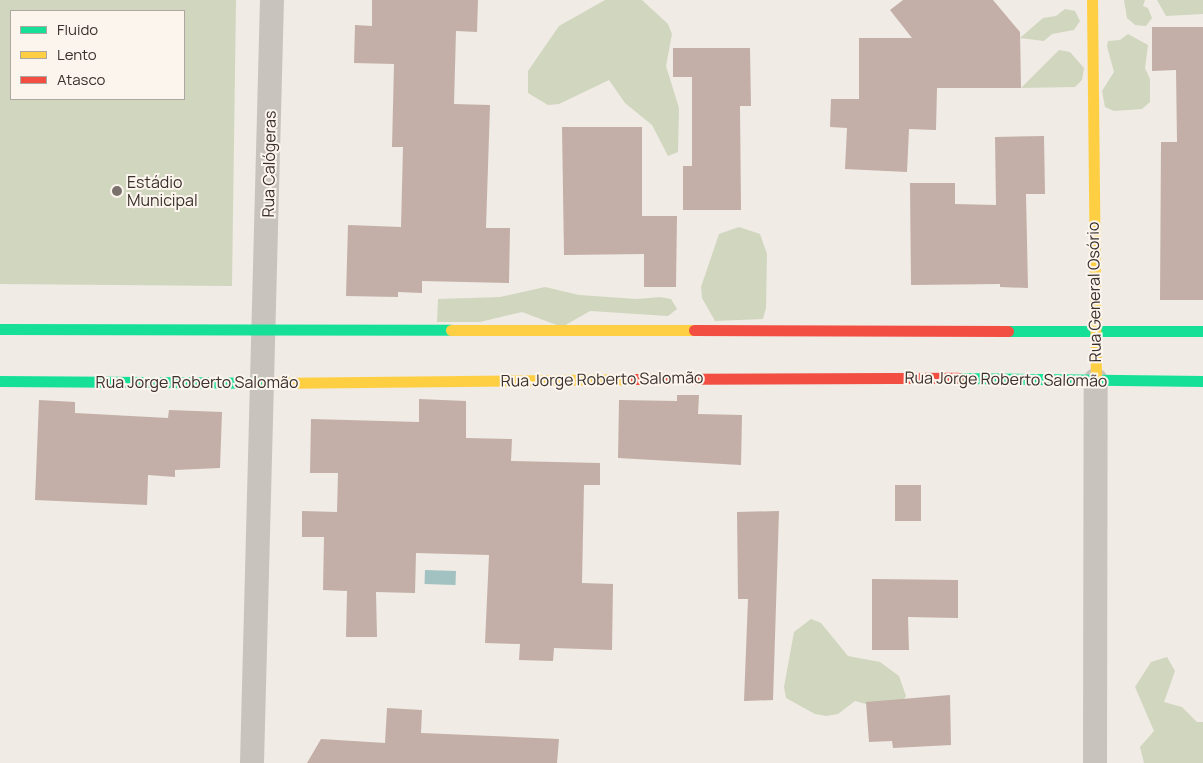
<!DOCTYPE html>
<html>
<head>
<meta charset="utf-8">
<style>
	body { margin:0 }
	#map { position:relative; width:1203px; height:763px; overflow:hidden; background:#f0ebe5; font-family:Manrope,sans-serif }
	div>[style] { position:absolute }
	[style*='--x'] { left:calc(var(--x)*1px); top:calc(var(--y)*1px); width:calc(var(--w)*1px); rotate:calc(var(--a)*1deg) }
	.green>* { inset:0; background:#d1d6bf }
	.water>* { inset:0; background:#a1c2c1; transform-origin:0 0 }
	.building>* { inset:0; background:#c3afa7; transform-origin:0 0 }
	.street>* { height:24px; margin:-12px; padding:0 12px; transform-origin:12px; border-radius:12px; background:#c9c3be }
	.fast>* { height:11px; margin:-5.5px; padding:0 5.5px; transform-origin:5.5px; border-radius:5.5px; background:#16e098 }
	.slow>* { height:11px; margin:-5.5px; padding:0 5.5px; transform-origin:5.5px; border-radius:5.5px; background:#ffcf43 }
	.jam>* { height:11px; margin:-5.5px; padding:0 5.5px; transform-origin:5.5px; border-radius:5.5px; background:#f24e42 }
	.dots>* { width:14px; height:14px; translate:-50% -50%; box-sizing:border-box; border:2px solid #fbf5ee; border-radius:50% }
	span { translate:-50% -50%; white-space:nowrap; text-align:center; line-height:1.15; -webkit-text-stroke:4px #fbf5ee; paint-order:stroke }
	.street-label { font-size:16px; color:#3b302b }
	.poi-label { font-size:16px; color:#3b302b }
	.left { translate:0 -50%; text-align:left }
	.legend { position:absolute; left:10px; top:10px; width:175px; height:90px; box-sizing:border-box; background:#fbf5ee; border:1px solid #aea6a0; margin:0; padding:6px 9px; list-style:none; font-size:15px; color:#3b302b }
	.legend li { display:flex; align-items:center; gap:10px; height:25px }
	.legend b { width:25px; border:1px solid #aea6a0 }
</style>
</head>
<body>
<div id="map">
	<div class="green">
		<i style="clip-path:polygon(evenodd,0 0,236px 0,232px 286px,0 284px,0 0,184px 11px,184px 99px,11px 99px,11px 11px,184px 11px)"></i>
		<i style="clip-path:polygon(605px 0,642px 0,668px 24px,672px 34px,666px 66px,679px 108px,678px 152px,668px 156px,652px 125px,625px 103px,609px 80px,559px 104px,548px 105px,528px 93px,528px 71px,559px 26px)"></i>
		<i style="clip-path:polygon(1124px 0,1145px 0,1143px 6px,1148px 8px,1152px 18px,1146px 26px,1135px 25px,1127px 18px)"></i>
		<i style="clip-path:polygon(1157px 0,1203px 0,1203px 14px,1166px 16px)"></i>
		<i style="clip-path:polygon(1065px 9px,1075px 11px,1080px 21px,1074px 30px,1052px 34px,1044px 41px,1020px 38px,1043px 18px,1056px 16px)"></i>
		<i style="clip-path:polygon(1128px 34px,1148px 45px,1145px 68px,1150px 79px,1150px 102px,1142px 109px,1114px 111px,1105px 107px,1102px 91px,1114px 72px,1107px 46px,1108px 41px,1120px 40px)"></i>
		<i style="clip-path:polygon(1059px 50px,1070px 52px,1084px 68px,1082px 80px,1075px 87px,1021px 88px)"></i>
		<i style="clip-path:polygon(739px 227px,760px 234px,767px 254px,766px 308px,763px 319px,715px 321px,702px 298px,701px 287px,719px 234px)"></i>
		<i style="clip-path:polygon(545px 287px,579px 295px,637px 299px,660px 297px,671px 299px,677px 309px,668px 316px,590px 311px,562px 327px,522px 312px,480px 322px,437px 322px,438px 299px,500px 297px)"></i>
		<i style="clip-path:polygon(811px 619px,821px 623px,848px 656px,880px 662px,899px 676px,906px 696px,900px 705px,877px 707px,855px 701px,838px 714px,826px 716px,815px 714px,786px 698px,784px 687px,794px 632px)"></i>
		<i style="clip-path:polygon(1167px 657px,1175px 671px,1164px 702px,1182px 707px,1197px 722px,1203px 722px,1203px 763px,1144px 763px,1140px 747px,1154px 731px,1135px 687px,1151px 662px)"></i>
	</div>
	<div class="water">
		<i style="left:425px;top:570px;width:31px;height:14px;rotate:2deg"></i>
	</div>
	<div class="building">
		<i style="clip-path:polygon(372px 0,478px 0,477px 32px,456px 31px,454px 104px,490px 105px,486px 228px,510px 228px,509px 283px,422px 281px,422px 293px,398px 292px,398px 297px,346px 296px,348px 225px,401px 227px,403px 147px,392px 147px,394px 64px,354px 63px,355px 25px,372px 26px)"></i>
		<i style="clip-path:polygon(903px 0,993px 0,1020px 32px,1021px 88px,937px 88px,936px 130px,909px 129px,907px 172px,845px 169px,847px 128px,830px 127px,831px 99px,859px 99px,859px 38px,912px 38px,890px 10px)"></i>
		<i style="clip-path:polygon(1152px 27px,1203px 27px,1203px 300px,1160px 300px,1161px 142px,1177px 142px,1176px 70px,1152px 71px)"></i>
		<i style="clip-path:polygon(673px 48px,750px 48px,751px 106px,740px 106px,741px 210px,683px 210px,683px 166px,692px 166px,692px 77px,673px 77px)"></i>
		<i style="clip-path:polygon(562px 127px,642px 127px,642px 216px,677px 216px,676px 287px,644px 287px,644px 254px,564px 255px)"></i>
		<i style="clip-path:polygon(1044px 136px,1045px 194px,1026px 194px,1028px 288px,1000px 287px,1000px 284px,911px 285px,910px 183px,955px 183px,955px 204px,996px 205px,995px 137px)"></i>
		<i style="clip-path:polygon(677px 395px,699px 395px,698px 414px,742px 415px,741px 465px,618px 458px,619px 400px,677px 401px)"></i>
		<i style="clip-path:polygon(419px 399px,466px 401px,466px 438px,512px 439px,511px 461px,600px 463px,600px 485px,584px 485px,582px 583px,613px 584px,612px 650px,554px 648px,553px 661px,519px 660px,520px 644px,485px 643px,489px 555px,416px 553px,415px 593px,376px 592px,377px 637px,346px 637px,347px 591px,323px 590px,324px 537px,302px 537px,302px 511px,337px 512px,338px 473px,310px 473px,311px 419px,419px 422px)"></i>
		<i style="clip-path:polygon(39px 400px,75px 402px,75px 413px,168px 418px,169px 410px,222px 412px,220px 468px,175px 470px,175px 477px,148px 475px,147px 505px,35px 500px)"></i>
		<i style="left:895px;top:485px;width:26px;height:36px"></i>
		<i style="clip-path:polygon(779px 511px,773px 700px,744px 701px,748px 599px,738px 599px,737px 512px)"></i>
		<i style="clip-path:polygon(872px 579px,958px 580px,958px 618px,908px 617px,909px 650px,872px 650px)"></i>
		<i style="clip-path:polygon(950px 695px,951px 745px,893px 748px,892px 741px,869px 742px,866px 702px)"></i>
		<i style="clip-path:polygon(387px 708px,422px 710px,421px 733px,559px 739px,557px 763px,307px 763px,321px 739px,385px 743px)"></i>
	</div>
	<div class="street">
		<i style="--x:252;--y:763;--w:763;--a:-88.5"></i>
		<i style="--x:1095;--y:763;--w:383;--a:-89.9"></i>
	</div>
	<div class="fast">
		<i style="--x:0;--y:329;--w:451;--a:0.1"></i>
		<i style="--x:1008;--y:331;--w:195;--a:0"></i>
		<i style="--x:958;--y:378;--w:245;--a:0.7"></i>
		<i style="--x:0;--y:381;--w:267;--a:0.4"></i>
	</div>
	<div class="slow">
		<i style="--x:1092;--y:0;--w:380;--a:89.4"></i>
		<i style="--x:451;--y:330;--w:243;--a:0"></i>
		<i style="--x:267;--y:383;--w:363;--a:-0.6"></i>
	</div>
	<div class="jam">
		<i style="--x:694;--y:330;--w:314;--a:0.2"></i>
		<i style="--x:630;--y:379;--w:328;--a:-0.2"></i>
	</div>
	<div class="dots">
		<i style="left:117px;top:191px;background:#7a716c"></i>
	</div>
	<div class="street-label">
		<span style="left:269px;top:164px;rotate:-89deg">Rua Calógeras</span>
		<span style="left:1094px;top:292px;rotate:-91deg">Rua General Osório</span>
		<span style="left:602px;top:379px;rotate:-1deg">Rua Jorge Roberto Salomão</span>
		<span style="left:1006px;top:379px;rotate:1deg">Rua Jorge Roberto Salomão</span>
		<span style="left:197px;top:382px">Rua Jorge Roberto Salomão</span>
	</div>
	<div class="poi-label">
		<span class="left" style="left:127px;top:191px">Estádio<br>Municipal</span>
	</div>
	<ul class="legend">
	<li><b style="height:6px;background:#16e098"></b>Fluido</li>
	<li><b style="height:6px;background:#ffcf43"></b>Lento</li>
	<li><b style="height:6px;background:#f24e42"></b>Atasco</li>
	</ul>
</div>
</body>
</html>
